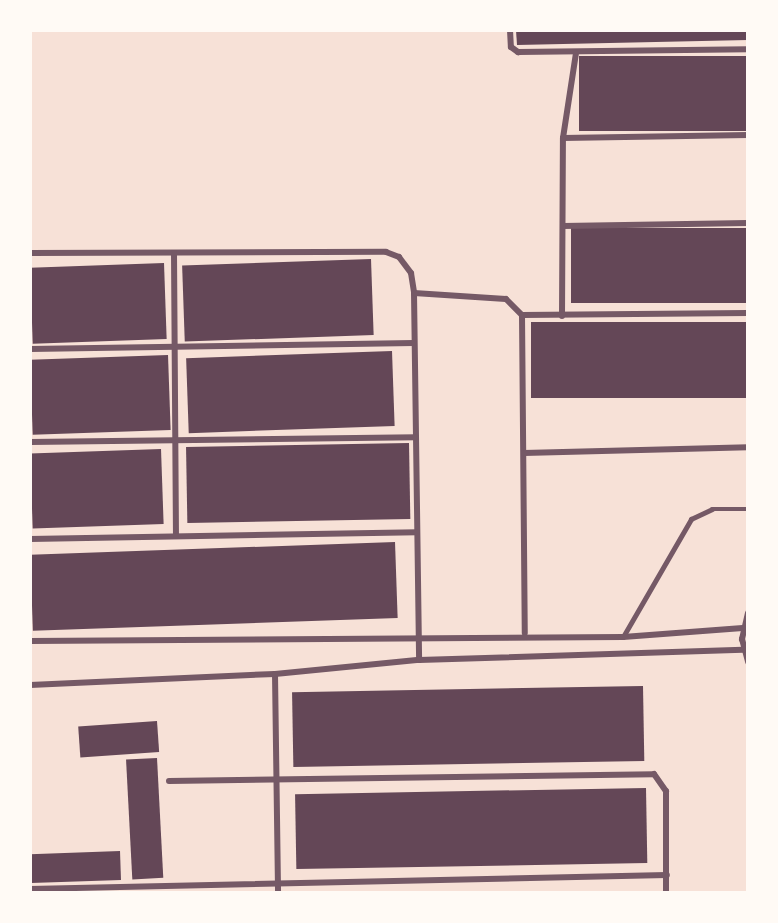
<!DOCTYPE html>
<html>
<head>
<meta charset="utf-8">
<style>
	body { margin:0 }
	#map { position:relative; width:778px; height:923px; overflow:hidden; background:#f7e1d7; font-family:"Roboto Serif",serif }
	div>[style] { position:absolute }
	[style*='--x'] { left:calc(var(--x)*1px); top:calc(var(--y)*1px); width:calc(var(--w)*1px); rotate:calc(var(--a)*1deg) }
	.building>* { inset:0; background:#644757; transform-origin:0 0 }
	.service>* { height:4.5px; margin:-2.25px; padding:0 2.25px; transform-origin:2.25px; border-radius:2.25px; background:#755966 }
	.minor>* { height:6px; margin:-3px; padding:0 3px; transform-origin:3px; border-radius:3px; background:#755966 }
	span { translate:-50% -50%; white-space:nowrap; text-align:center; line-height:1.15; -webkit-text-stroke:6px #fffaf5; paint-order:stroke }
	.frame { position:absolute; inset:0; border:32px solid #fffaf5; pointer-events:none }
</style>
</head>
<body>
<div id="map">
	<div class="building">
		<i style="clip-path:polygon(516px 30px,748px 30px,748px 40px,517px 45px)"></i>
		<i style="left:748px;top:56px;width:75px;height:169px;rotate:90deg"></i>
		<i style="left:748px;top:228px;width:75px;height:177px;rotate:90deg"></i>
		<i style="left:371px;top:259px;width:76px;height:189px;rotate:88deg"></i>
		<i style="left:164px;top:263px;width:76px;height:134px;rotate:88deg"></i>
		<i style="left:748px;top:322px;width:76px;height:217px;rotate:90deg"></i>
		<i style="left:392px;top:351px;width:75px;height:206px;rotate:88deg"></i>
		<i style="left:168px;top:355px;width:75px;height:138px;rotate:88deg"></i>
		<i style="left:409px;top:443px;width:76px;height:223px;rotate:89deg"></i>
		<i style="left:161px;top:449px;width:75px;height:131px;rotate:88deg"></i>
		<i style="left:395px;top:542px;width:76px;height:365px;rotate:88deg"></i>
		<i style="left:643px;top:686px;width:75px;height:351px;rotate:89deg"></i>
		<i style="left:157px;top:721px;width:31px;height:79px;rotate:86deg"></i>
		<i style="left:157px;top:758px;width:120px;height:31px;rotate:87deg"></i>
		<i style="left:646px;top:788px;width:75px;height:351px;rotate:89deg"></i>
		<i style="left:120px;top:851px;width:29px;height:90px;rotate:88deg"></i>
	</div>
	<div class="service">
		<i style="--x:623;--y:637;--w:136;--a:-60"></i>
		<i style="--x:691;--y:519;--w:23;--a:-25"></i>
		<i style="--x:712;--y:509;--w:36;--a:0"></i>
	</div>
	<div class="minor">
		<i style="--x:510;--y:30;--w:17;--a:87"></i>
		<i style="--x:511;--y:47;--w:9;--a:36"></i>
		<i style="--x:518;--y:52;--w:230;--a:-0.7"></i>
		<i style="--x:563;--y:138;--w:185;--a:-0.9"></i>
		<i style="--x:563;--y:226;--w:185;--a:-0.9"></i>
		<i style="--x:30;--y:253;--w:356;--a:-0.2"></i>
		<i style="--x:386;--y:252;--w:14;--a:21"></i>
		<i style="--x:399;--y:257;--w:20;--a:53"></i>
		<i style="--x:411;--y:273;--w:20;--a:81"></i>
		<i style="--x:414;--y:293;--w:367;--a:89.2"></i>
		<i style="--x:174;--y:253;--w:282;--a:89.6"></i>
		<i style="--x:414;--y:293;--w:92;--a:3.7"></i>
		<i style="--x:506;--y:299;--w:23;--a:45"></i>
		<i style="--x:522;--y:315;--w:318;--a:89.5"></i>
		<i style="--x:522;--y:315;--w:226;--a:-0.5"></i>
		<i style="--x:562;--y:316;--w:178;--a:-89.7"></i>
		<i style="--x:563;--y:138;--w:86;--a:-81.3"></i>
		<i style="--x:30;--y:349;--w:384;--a:-0.9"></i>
		<i style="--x:30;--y:442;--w:386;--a:-0.7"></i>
		<i style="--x:524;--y:453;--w:224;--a:-1.5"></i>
		<i style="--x:30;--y:539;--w:387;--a:-1"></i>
		<i style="--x:748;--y:613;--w:27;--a:103"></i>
		<i style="--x:742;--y:639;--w:24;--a:75"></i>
		<i style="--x:30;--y:641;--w:593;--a:-0.39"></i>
		<i style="--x:623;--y:637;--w:120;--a:-4.3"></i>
		<i style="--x:275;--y:674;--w:219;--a:89.2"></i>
		<i style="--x:30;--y:685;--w:245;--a:-2.6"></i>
		<i style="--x:275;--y:674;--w:145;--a:-5.6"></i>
		<i style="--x:419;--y:660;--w:324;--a:-1.8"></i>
		<i style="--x:169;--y:781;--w:485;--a:-0.8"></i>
		<i style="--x:654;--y:774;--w:21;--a:55"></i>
		<i style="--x:666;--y:791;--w:102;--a:90"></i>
		<i style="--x:30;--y:889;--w:637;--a:-1.26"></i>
	</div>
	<div class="frame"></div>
</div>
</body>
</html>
